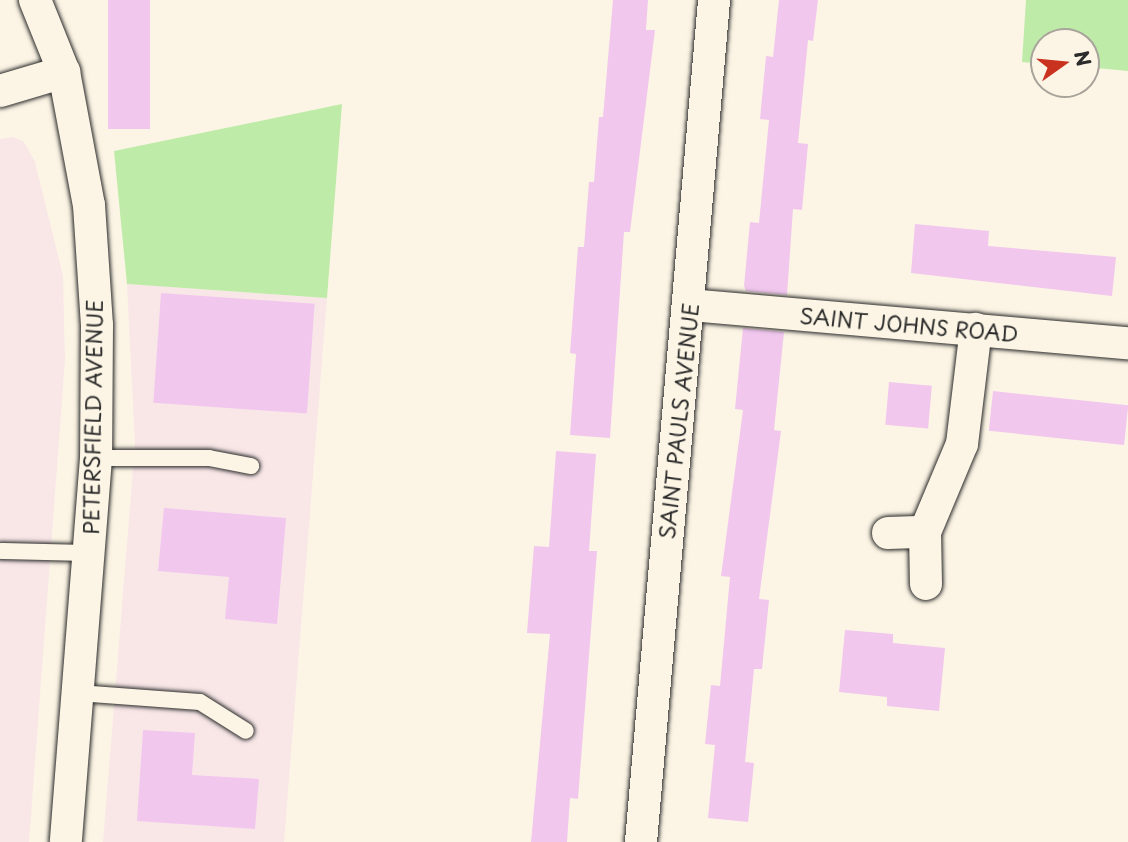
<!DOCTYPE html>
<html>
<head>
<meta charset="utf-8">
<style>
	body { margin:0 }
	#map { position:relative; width:1128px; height:842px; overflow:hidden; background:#fcf5e5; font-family:"Playpen Sans",sans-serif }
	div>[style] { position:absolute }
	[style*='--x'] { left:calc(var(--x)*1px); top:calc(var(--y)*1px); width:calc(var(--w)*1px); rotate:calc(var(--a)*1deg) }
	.built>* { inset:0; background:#f9e7e8 }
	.green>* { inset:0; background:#bfeba9 }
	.building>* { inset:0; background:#f1c7ee; transform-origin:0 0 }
	.roads { filter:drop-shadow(0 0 2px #2b2b2b) drop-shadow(0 0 2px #2b2b2b) }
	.lane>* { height:16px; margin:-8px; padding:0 8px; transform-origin:8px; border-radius:8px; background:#fcf5e5 }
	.street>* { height:32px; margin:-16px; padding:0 16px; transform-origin:16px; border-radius:16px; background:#fcf5e5 }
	span { translate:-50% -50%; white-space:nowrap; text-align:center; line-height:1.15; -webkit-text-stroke:5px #fcf5e5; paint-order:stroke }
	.street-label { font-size:21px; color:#2b2b2b }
	.north { position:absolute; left:1030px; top:28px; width:70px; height:70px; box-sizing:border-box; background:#fcf5e5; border:2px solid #a8a49b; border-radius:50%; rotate:75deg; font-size:19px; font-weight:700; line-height:28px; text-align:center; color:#2b2b2b }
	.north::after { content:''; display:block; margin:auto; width:24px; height:32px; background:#c8321e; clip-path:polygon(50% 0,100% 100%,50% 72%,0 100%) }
</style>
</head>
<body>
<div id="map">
	<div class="built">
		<i style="clip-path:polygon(13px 137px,24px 142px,35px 162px,63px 276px,65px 360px,29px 842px,0 842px,0 139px)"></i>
		<i style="clip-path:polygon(127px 284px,327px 298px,284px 842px,103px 842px,135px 444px)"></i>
	</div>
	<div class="green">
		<i style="clip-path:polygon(1026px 0,1128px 0,1128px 71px,1086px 67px,1086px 42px,1044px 42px,1044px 64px,1022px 62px)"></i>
		<i style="clip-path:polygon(342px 104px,327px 298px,127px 284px,114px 151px)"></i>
	</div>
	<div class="building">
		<i style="left:108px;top:0;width:42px;height:129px"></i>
		<i style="clip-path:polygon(613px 0,648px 0,646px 30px,655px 30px,630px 232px,624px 232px,610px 438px,570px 435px,576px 354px,570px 353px,578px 247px,584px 247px,589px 182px,594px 182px,599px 117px,603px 117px)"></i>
		<i style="clip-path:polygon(779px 0,818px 0,813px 41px,808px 40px,798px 143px,808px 144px,802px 210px,793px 209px,787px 295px,746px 291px,744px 286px,750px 222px,759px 223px,769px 120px,760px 119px,766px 56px,773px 57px)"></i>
		<i style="clip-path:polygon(915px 224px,989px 231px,988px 246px,1116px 257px,1112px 296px,911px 273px)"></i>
		<i style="left:161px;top:293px;width:154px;height:110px;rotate:4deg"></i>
		<i style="clip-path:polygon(743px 328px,784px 332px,774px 430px,781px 431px,759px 599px,769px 600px,762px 669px,754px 669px,745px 762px,754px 763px,748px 822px,708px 818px,715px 745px,705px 744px,711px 685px,720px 686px,730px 577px,721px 576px,743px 410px,735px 409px)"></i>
		<i style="left:889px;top:382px;width:43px;height:43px;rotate:5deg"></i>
		<i style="left:993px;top:391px;width:136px;height:40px;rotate:6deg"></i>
		<i style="clip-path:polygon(556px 451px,596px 454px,589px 551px,597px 551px,578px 799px,570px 798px,567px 842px,531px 842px,550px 634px,527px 633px,534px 546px,549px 547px)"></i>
		<i style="clip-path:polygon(164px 508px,286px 518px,277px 624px,225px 619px,229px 577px,158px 571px)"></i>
		<i style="clip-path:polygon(845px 630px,893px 634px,893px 643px,945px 648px,939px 711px,887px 706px,887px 697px,839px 692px)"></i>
		<i style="clip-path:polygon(143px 730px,195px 733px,192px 775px,259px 779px,255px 829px,137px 821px)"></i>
	</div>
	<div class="roads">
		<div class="lane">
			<i style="--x:96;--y:458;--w:113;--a:0"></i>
			<i style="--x:209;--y:458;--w:43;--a:10.8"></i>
			<i style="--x:1;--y:551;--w:88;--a:1.3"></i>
			<i style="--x:78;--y:693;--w:122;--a:4.2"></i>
			<i style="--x:200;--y:702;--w:54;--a:32.2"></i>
		</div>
		<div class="street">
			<i style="--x:35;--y:0;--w:78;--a:68.1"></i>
			<i style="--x:64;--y:72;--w:135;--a:79.4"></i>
			<i style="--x:89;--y:205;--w:120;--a:86.2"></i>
			<i style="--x:97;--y:325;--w:133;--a:90.4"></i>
			<i style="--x:96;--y:458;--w:385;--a:94.5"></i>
			<i style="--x:0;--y:91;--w:67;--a:-16.5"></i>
			<i style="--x:690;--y:305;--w:440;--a:5"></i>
			<i style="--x:888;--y:533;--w:37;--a:-2"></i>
			<i style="--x:926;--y:584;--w:52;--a:-91.1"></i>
			<i style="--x:925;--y:532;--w:95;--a:-67.2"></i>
			<i style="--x:962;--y:444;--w:116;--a:-83.1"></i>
			<i style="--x:641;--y:842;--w:845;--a:-85.04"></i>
		</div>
	</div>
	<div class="street-label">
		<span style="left:909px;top:324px;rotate:5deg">SAINT JOHNS ROAD</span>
		<span style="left:92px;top:417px;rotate:-89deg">PETERSFIELD AVENUE</span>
		<span style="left:678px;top:421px;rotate:-84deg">SAINT PAULS AVENUE</span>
	</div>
	<div class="north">N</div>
</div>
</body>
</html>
